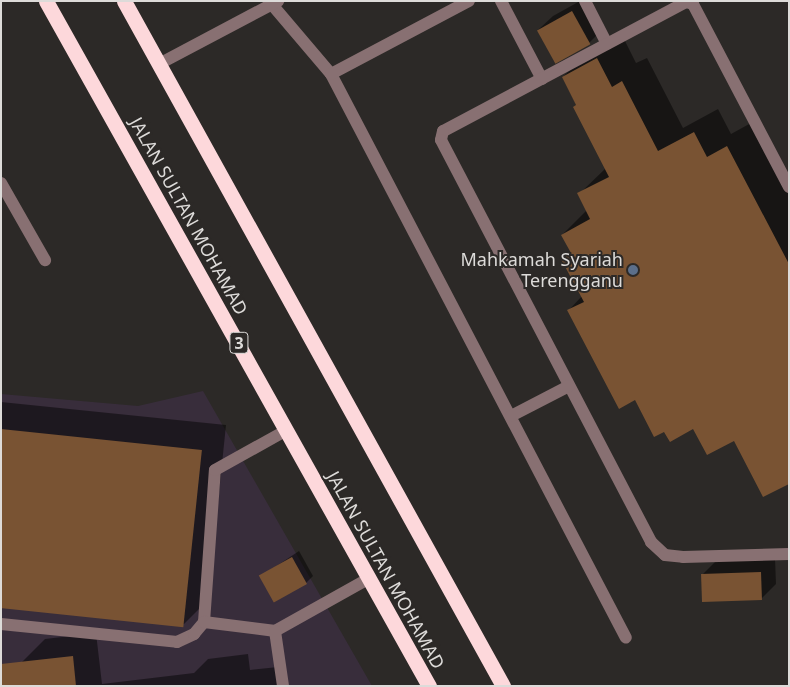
<!DOCTYPE html>
<html>
<head>
<meta charset="utf-8">
<style>
	body { margin:0 }
	#map { position:relative; width:790px; height:687px; overflow:hidden; background:#2c2927; font-family:"Noto Sans",sans-serif }
	div>[style] { position:absolute }
	[style*='--x'] { left:calc(var(--x)*1px); top:calc(var(--y)*1px); width:calc(var(--w)*1px); rotate:calc(var(--a)*1deg) }
	.education>* { inset:0; background:#382d3b }
	.shadow>* { inset:0; background:#0007 }
	.building>* { inset:0; background:#795333; transform-origin:0 0 }
	.minor>* { height:12px; margin:-6px; padding:0 6px; transform-origin:6px; border-radius:6px; background:#887072 }
	.highway>* { height:15px; margin:-7.5px; padding:0 7.5px; transform-origin:7.5px; border-radius:7.5px; background:#fdd8db }
	.dots>* { width:14px; height:14px; translate:-50% -50%; box-sizing:border-box; border:2px solid #2c2927; border-radius:50% }
	span { translate:-50% -50%; white-space:nowrap; text-align:center; line-height:1.15; -webkit-text-stroke:4px #2c2927; paint-order:stroke }
	.shield-label span { padding:1px 4px; background:#2c2927; border:1px solid; border-radius:4px; -webkit-text-stroke-width:0 }
	.shield-label { font-size:16px; color:#dddbd9; font-weight:700 }
	.street-label { font-size:18px; color:#dddbd9 }
	.poi-label { font-size:18px; color:#dddbd9 }
	.right { translate:-100% -50%; text-align:right }
	.frame { position:absolute; inset:0; border:2px solid #dddbd9; pointer-events:none }
</style>
</head>
<body>
<div id="map">
	<div class="education">
		<i style="clip-path:polygon(203px 391px,372px 686px,1px 686px,1px 394px,138px 406px)"></i>
	</div>
	<div class="shadow">
		<i style="clip-path:polygon(580px 1px,603px 29px,589px 43px,538px 30px,553px 16px)"></i>
		<i style="clip-path:polygon(622px 35px,636px 63px,647px 58px,683px 128px,718px 109px,731px 134px,751px 123px,789px 194px,789px 482px,734px 439px,694px 428px,665px 431px,636px 399px,568px 311px,582px 296px,562px 259px,571px 251px,562px 235px,587px 210px,579px 194px,606px 168px,563px 77px,587px 53px)"></i>
		<i style="clip-path:polygon(1px 402px,226px 425px,208px 600px,184px 624px,1px 606px)"></i>
		<i style="clip-path:polygon(299px 551px,313px 576px,306px 583px,260px 577px)"></i>
		<i style="clip-path:polygon(775px 558px,776px 584px,762px 598px,703px 574px,717px 560px)"></i>
		<i style="clip-path:polygon(96px 633px,102px 684px,194px 673px,208px 659px,248px 654px,250px 670px,278px 667px,280px 686px,24px 686px,21px 663px,45px 639px)"></i>
	</div>
	<div class="building">
		<i style="left:572px;top:11px;width:38px;height:40px;rotate:61deg"></i>
		<i style="clip-path:polygon(597px 58px,612px 87px,622px 81px,658px 151px,694px 132px,707px 157px,727px 146px,789px 264px,789px 484px,763px 497px,734px 441px,707px 455px,693px 429px,670px 442px,664px 432px,654px 437px,635px 400px,619px 409px,567px 310px,584px 302px,561px 259px,571px 253px,561px 235px,590px 219px,577px 193px,609px 177px,573px 107px,576px 105px,562px 77px)"></i>
		<i style="left:1px;top:429px;width:202px;height:178px;rotate:6deg"></i>
		<i style="left:292px;top:557px;width:31px;height:38px;rotate:61deg"></i>
		<i style="left:761px;top:572px;width:28px;height:60px;rotate:88deg"></i>
		<i style="clip-path:polygon(73px 656px,76px 686px,1px 686px,1px 664px)"></i>
	</div>
	<div class="minor">
		<i style="--x:269;--y:1;--w:96;--a:49.7"></i>
		<i style="--x:331;--y:74;--w:636;--a:62.39"></i>
		<i style="--x:501;--y:1;--w:88;--a:62.3"></i>
		<i style="--x:585;--y:1;--w:48;--a:62.9"></i>
		<i style="--x:159;--y:64;--w:135;--a:-27.9"></i>
		<i style="--x:331;--y:74;--w:156;--a:-27.9"></i>
		<i style="--x:1;--y:183;--w:89;--a:60.3"></i>
		<i style="--x:789;--y:187;--w:207;--a:-117.7"></i>
		<i style="--x:693;--y:4;--w:7;--a:-164"></i>
		<i style="--x:686;--y:2;--w:275;--a:152"></i>
		<i style="--x:443;--y:131;--w:9;--a:103"></i>
		<i style="--x:441;--y:140;--w:454;--a:62.4"></i>
		<i style="--x:651;--y:542;--w:19;--a:43"></i>
		<i style="--x:665;--y:555;--w:18;--a:6"></i>
		<i style="--x:683;--y:557;--w:106;--a:-1.6"></i>
		<i style="--x:511;--y:416;--w:65;--a:-27.3"></i>
		<i style="--x:204;--y:622;--w:152;--a:-85.9"></i>
		<i style="--x:215;--y:470;--w:82;--a:-29.1"></i>
		<i style="--x:1;--y:624;--w:177;--a:5.8"></i>
		<i style="--x:177;--y:642;--w:19;--a:-25"></i>
		<i style="--x:194;--y:634;--w:16;--a:-50"></i>
		<i style="--x:204;--y:622;--w:72;--a:7.2"></i>
		<i style="--x:275;--y:631;--w:109;--a:-29.2"></i>
		<i style="--x:275;--y:631;--w:56;--a:81.7"></i>
	</div>
	<div class="highway">
		<i style="--x:46;--y:1;--w:785;--a:60.79"></i>
		<i style="--x:124;--y:1;--w:783;--a:61.04"></i>
	</div>
	<div class="dots">
		<i style="left:633px;top:270px;background:#5c6f8a"></i>
	</div>
	<div class="shield-label">
		<span style="left:239px;top:343px">3</span>
	</div>
	<div class="street-label">
		<span style="left:189px;top:216px;rotate:61deg">JALAN SULTAN MOHAMAD</span>
		<span style="left:386px;top:570px;rotate:61deg">JALAN SULTAN MOHAMAD</span>
	</div>
	<div class="poi-label">
		<span class="right" style="left:623px;top:270px">Mahkamah Syariah<br>Terengganu</span>
	</div>
	<div class="frame"></div>
</div>
</body>
</html>
